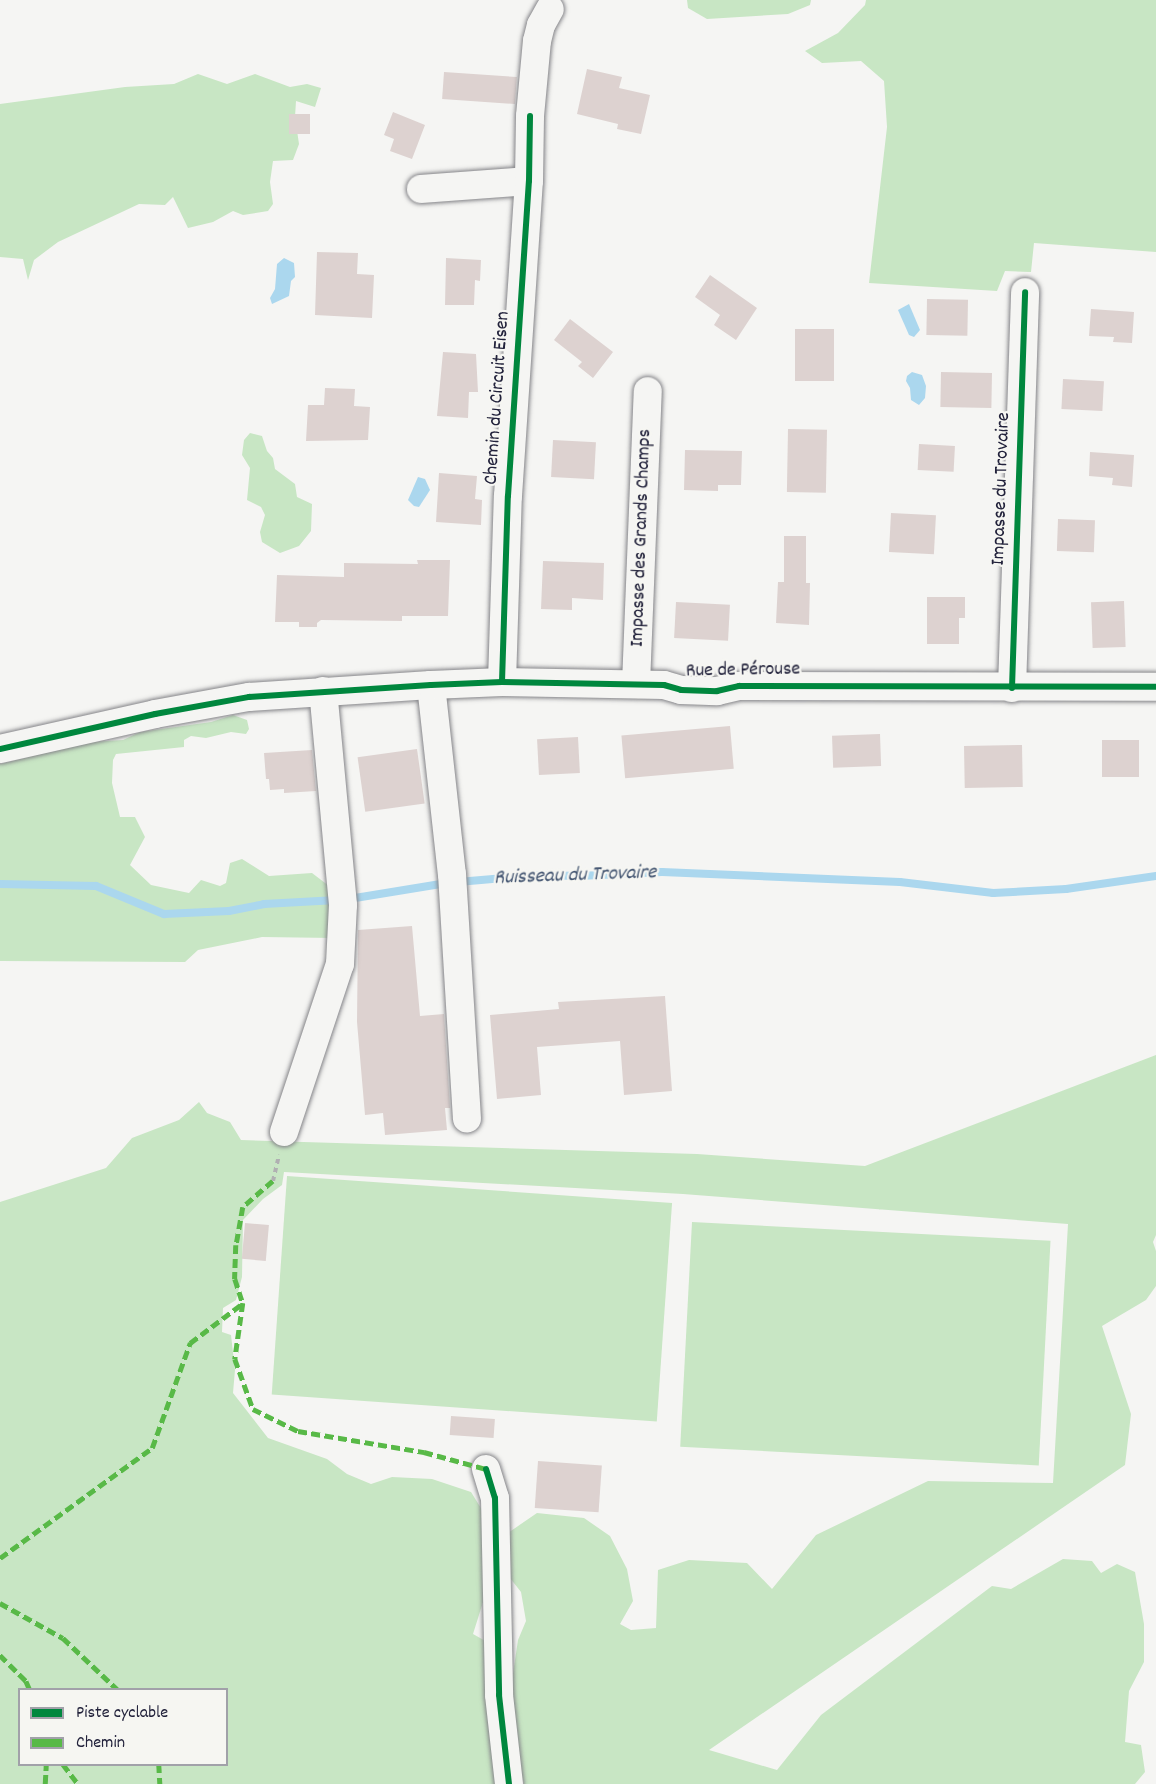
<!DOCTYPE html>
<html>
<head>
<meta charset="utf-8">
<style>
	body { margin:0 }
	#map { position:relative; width:1156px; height:1784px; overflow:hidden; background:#f5f5f3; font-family:Dekko,sans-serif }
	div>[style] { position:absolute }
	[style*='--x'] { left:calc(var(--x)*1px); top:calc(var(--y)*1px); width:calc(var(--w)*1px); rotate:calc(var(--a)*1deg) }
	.green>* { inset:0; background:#c8e6c4; transform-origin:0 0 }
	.water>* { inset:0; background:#abd7ee }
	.stream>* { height:8px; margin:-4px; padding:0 4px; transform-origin:4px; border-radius:4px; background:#abd7ee }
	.building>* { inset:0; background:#ddd2d0; transform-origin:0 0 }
	.path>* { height:4px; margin-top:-2px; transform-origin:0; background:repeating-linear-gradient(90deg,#b0b0b2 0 4.5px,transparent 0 9px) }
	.roads { filter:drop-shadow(0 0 2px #858589) drop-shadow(0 0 2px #858589) }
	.minor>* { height:28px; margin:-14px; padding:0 14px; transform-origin:14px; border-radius:14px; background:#f5f5f3 }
	.quiet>* { height:4.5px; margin-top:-2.25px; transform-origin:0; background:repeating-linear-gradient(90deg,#58b947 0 9px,transparent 0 13.5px) }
	.cycleway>* { height:6px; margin:-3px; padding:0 3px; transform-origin:3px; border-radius:3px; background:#00873e }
	span { translate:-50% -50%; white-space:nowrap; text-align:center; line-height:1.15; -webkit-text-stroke:4.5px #f6f6f2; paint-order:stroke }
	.street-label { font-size:20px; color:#22223b }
	.water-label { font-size:21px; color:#425470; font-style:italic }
	.legend { position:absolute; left:18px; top:1688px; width:210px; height:78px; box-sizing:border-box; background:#f6f6f2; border:2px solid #a1a1a9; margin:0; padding:8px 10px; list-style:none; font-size:18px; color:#22223b }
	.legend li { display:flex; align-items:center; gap:12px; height:30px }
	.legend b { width:30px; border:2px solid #a1a1a9 }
</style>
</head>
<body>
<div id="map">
	<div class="green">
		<i style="clip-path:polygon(687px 0,811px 0,810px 5px,788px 14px,707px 19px,688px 8px)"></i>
		<i style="clip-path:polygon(866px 0,1156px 0,1156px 252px,1034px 243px,1031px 272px,1005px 271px,997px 291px,869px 283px,887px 127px,884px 81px,861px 61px,822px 63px,805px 51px,838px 33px,865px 5px)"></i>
		<i style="clip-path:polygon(198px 74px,227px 84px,255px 74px,290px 87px,307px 84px,321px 88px,315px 107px,296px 101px,295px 117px,299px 144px,293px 160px,273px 161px,270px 182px,273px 204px,268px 211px,243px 215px,233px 211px,213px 222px,188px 228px,173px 197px,165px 205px,139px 204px,58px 242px,34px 260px,28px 280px,23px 259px,0 257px,0 104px,125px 87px,174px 84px)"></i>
		<i style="clip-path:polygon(250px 433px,262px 436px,267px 451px,273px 458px,275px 469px,295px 484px,297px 497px,312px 504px,311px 531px,299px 546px,280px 553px,262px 542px,260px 532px,265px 515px,261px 507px,247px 500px,250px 468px,242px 455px,244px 440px)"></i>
		<i style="clip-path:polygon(233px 715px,247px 720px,249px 729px,246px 734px,231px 732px,206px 738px,191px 736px,184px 740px,184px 747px,116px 754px,113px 760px,112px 783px,120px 817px,135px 817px,145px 837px,130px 865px,151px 885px,189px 893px,201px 880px,220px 886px,226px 883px,230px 863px,242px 859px,269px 876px,312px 873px,333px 889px,334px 938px,262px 937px,198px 950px,185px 962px,0 961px,0 764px,90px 742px,123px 740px,140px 732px,211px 722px)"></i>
		<i style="clip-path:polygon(evenodd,1156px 1055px,1156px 1235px,1153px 1242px,1156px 1251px,1156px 1286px,1146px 1300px,1102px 1326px,1131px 1414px,1125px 1465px,709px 1750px,777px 1770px,821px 1715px,992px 1586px,1011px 1589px,1063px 1559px,1092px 1561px,1101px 1573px,1117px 1564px,1135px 1572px,1144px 1624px,1144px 1662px,1129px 1691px,1125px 1742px,1141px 1745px,1145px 1772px,1135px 1784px,524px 1784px,517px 1760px,512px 1680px,518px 1640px,526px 1621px,521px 1592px,510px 1578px,502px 1537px,537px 1513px,584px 1518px,610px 1536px,627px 1569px,633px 1601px,620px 1624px,631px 1630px,656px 1628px,658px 1570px,689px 1560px,747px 1563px,772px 1589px,816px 1535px,928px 1481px,1053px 1483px,1068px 1224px,683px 1194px,284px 1172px,282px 1185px,263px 1199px,243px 1220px,242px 1277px,236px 1300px,223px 1308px,222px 1332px,231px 1335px,235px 1370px,233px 1393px,268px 1438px,327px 1459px,347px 1474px,371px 1484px,392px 1477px,432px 1479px,471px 1492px,484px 1513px,489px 1583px,473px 1634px,489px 1643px,497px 1784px,0 1784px,0 1202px,106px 1168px,132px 1138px,179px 1120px,199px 1102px,207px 1113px,230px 1122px,241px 1140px,697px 1154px,865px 1166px,1156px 1055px,20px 1690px,226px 1690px,226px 1764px,20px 1764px,20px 1690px)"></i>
		<i style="left:287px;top:1176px;width:386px;height:219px;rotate:4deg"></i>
		<i style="left:692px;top:1222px;width:359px;height:225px;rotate:3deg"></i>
	</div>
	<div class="water">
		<i style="clip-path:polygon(284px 258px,294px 263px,295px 277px,291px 281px,289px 296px,272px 304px,270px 298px,275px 289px,277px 264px)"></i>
		<i style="clip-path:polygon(909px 304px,920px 330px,914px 337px,909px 335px,898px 310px)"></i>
		<i style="clip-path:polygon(912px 372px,922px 375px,926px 386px,925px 398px,919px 405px,911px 400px,910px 388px,906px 381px,907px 376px)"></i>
		<i style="clip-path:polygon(418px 477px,425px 479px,430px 490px,419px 507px,414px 506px,408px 500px)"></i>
	</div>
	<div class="stream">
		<i style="--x:458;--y:882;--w:81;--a:-4.9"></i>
		<i style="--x:539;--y:875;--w:40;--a:1.4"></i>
		<i style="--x:579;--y:876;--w:83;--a:-2.8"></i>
		<i style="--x:662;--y:872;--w:238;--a:2.4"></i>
		<i style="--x:900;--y:882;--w:94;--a:6.7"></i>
		<i style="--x:993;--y:893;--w:73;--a:-3.1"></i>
		<i style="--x:1066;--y:889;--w:91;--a:-8.2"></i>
		<i style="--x:0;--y:884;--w:96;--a:1.2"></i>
		<i style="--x:96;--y:886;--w:74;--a:22.4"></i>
		<i style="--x:164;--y:914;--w:65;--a:-2.6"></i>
		<i style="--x:229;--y:911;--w:36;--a:-11"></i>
		<i style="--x:264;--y:904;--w:73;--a:-3.1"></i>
		<i style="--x:349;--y:899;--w:99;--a:-9.3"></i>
	</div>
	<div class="building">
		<i style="clip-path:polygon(587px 69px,622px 77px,619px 88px,650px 95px,641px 134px,617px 129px,618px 124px,577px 114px)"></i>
		<i style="left:444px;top:72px;width:73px;height:27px;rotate:4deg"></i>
		<i style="clip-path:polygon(393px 112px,425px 125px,412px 159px,390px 151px,394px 139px,384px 135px)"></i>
		<i style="left:310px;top:114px;width:20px;height:21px;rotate:90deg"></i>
		<i style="clip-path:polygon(317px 252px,358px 253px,357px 274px,374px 275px,372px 318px,315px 315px)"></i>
		<i style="clip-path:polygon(446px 258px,481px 260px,480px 281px,475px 280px,474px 305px,445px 305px)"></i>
		<i style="clip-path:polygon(710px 275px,757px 308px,736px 340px,714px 325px,720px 315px,695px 297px)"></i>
		<i style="left:927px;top:299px;width:41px;height:36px;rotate:1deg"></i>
		<i style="clip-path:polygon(1091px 309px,1134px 312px,1132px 343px,1113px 342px,1114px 337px,1089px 336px)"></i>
		<i style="clip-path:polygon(570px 319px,613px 352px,593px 378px,578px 366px,582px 362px,554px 340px)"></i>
		<i style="left:795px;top:329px;width:39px;height:52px"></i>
		<i style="clip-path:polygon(443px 352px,476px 354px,478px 392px,469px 392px,468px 418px,437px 416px)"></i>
		<i style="left:941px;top:372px;width:51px;height:35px;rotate:1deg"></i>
		<i style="left:1063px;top:379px;width:41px;height:30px;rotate:3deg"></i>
		<i style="clip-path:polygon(325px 388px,355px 389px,354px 406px,370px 407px,368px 440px,306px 441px,308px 405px,324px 405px)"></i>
		<i style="left:788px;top:429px;width:39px;height:63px;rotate:1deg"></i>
		<i style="left:553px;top:440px;width:43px;height:37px;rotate:3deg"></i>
		<i style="left:919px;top:444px;width:36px;height:26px;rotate:3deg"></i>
		<i style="clip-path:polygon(685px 450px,742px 451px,741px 485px,718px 485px,718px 491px,684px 490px)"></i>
		<i style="clip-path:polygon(1090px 452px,1134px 455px,1132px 487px,1112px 485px,1113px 478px,1089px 476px)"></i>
		<i style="clip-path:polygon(439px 473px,477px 476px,475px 499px,482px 500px,481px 525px,436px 522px)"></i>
		<i style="left:891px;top:513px;width:45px;height:39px;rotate:3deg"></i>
		<i style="left:1058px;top:519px;width:37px;height:32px;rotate:2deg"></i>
		<i style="clip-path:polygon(784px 536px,806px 536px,806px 583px,810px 583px,809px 625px,776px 623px,778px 582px,784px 582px)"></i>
		<i style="clip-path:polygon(417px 560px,450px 560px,448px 616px,402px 616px,402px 621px,321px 620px,317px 623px,317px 627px,299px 627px,299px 622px,275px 622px,277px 575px,344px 577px,344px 563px,418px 564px)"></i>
		<i style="clip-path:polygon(543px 561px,604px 563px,603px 600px,572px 598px,572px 610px,541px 609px)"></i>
		<i style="clip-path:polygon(927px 597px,965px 597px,965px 618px,959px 618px,959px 644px,927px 644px)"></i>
		<i style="left:1124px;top:601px;width:46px;height:33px;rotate:88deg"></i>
		<i style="left:676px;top:602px;width:54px;height:36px;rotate:3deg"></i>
		<i style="left:730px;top:726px;width:43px;height:109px;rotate:85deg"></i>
		<i style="left:880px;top:734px;width:32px;height:48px;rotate:88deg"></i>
		<i style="left:578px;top:737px;width:36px;height:41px;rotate:87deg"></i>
		<i style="left:1102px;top:740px;width:37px;height:37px"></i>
		<i style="left:1022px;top:745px;width:42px;height:58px;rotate:89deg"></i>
		<i style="left:417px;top:749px;width:55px;height:60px;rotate:82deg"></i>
		<i style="clip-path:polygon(312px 750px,316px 791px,284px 793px,284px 789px,270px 790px,269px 779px,266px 779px,264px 753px)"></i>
		<i style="clip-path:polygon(412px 926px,420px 1016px,444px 1014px,450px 1108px,445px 1108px,447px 1130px,385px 1135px,383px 1113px,365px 1115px,357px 1022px,358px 930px)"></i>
		<i style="clip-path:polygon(665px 996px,672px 1091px,624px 1095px,620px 1041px,537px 1047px,541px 1095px,497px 1099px,490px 1015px,559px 1009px,558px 1002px)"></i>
		<i style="left:245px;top:1223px;width:24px;height:36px;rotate:5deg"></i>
		<i style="left:451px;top:1416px;width:44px;height:19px;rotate:4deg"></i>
		<i style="left:538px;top:1461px;width:64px;height:47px;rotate:4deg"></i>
	</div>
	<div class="path">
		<i style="--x:273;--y:1181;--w:27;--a:-77"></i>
	</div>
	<div class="roads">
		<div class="minor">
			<i style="--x:421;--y:189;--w:108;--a:-4.2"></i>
			<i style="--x:502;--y:682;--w:186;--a:-88.2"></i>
			<i style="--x:508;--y:496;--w:316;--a:-86.2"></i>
			<i style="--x:529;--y:181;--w:65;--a:-89.1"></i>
			<i style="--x:530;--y:116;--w:75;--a:-84.7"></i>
			<i style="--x:537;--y:41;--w:16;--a:-76"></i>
			<i style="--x:541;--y:25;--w:18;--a:-61"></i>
			<i style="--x:636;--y:684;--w:293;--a:-87.7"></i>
			<i style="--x:431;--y:685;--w:190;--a:83.7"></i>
			<i style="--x:452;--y:874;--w:245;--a:86.5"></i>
			<i style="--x:1012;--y:688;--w:396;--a:-88.1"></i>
			<i style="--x:0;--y:749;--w:159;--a:-12.7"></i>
			<i style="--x:155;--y:714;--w:96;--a:-10.3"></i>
			<i style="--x:249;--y:697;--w:182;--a:-3.8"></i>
			<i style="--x:431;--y:685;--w:71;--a:-2.4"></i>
			<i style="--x:502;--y:682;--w:162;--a:1.1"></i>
			<i style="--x:664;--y:685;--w:18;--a:16"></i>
			<i style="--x:681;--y:690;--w:36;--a:2"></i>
			<i style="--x:717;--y:691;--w:23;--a:-13"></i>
			<i style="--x:739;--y:686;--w:417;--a:0.1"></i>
			<i style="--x:284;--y:1132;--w:177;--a:-71.6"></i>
			<i style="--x:340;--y:964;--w:59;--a:-87.1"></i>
			<i style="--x:343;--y:905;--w:215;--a:-95.3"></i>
			<i style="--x:486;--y:1469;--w:30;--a:73"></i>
			<i style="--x:495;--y:1498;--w:197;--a:88.8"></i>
			<i style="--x:499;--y:1695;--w:90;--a:83.6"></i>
		</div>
	</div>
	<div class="quiet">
		<i style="--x:273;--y:1181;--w:40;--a:139"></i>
		<i style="--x:243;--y:1207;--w:39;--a:100"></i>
		<i style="--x:236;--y:1245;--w:34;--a:92"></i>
		<i style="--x:235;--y:1279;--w:25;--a:72"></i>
		<i style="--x:243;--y:1303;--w:57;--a:98.1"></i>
		<i style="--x:235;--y:1359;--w:53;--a:70.2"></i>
		<i style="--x:253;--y:1409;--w:50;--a:26.1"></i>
		<i style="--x:298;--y:1431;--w:128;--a:9.5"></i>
		<i style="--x:424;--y:1452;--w:64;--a:15.3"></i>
		<i style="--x:0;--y:1558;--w:188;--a:-35.9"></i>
		<i style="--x:152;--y:1448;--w:112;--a:-70.1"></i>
		<i style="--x:190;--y:1343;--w:66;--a:-37"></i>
		<i style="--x:0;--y:1603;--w:72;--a:29.1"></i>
		<i style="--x:63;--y:1638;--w:76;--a:43.4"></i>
		<i style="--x:0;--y:1655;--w:37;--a:45"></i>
		<i style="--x:26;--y:1681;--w:10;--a:66"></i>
		<i style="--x:63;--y:1764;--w:25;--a:53"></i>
		<i style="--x:159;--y:1764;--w:20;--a:87"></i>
		<i style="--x:45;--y:1784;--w:20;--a:-87"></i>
	</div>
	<div class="cycleway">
		<i style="--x:502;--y:682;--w:186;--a:-88.2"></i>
		<i style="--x:508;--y:496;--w:316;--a:-86.2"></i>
		<i style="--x:529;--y:181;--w:65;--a:-89.1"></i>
		<i style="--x:1012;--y:688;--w:396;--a:-88.1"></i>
		<i style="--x:0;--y:749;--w:159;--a:-12.7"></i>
		<i style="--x:155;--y:714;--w:96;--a:-10.3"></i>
		<i style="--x:249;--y:697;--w:182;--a:-3.8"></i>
		<i style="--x:431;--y:685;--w:71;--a:-2.4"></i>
		<i style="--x:502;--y:682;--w:162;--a:1.1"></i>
		<i style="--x:664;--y:685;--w:18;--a:16"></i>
		<i style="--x:681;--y:690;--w:36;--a:2"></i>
		<i style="--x:717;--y:691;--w:23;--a:-13"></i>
		<i style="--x:739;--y:686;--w:417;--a:0.1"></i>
		<i style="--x:486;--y:1469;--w:30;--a:73"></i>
		<i style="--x:495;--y:1498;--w:197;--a:88.8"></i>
		<i style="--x:499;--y:1695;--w:90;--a:83.6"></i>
	</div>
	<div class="street-label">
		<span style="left:498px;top:398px;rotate:-86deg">Chemin du Circuit Eisen</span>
		<span style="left:1002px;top:489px;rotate:-88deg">Impasse du Trovaire</span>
		<span style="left:642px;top:538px;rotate:-88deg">Impasse des Grands Champs</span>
		<span style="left:743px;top:671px;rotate:-1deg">Rue de Pérouse</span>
	</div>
	<div class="water-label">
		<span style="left:575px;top:876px;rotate:-2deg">Ruisseau du Trovaire</span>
	</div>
	<ul class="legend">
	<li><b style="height:8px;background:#00873e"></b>Piste cyclable</li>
	<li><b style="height:8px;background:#58b947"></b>Chemin</li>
	</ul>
</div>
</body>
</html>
